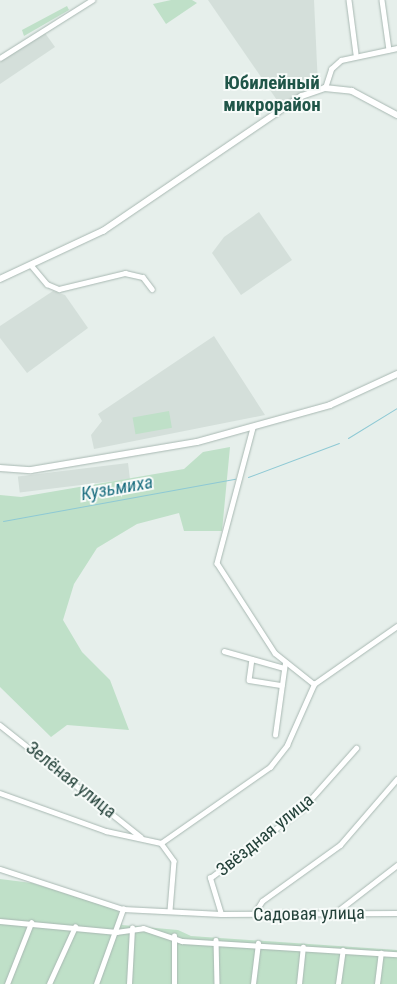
<!DOCTYPE html>
<html>
<head>
<meta charset="utf-8">
<style>
	body { margin:0 }
	#map { position:relative; width:397px; height:984px; overflow:hidden; background:#e6efeb; font-family:"Roboto Condensed",sans-serif }
	div>[style] { position:absolute }
	[style*='--x'] { left:calc(var(--x)*1px); top:calc(var(--y)*1px); width:calc(var(--w)*1px); rotate:calc(var(--a)*1deg) }
	.built>* { inset:0; background:#d4dfda; transform-origin:0 0 }
	.green>* { inset:0; background:#bfe0c8; transform-origin:0 0 }
	.stream>* { height:1px; margin:-0.5px; padding:0 0.5px; transform-origin:0.5px; border-radius:0.5px; background:#8ec9d4 }
	.roads { filter:drop-shadow(0 0 1px #a8b8b2) drop-shadow(0 0 1px #a8b8b2) }
	.minor>* { height:4.5px; margin:-2.25px; padding:0 2.25px; transform-origin:2.25px; border-radius:2.25px; background:#fff }
	.tertiary>* { height:5.5px; margin:-2.75px; padding:0 2.75px; transform-origin:2.75px; border-radius:2.75px; background:#fff }
	.secondary>* { height:6px; margin:-3px; padding:0 3px; transform-origin:3px; border-radius:3px; background:#fff }
	span { translate:-50% -50%; white-space:nowrap; text-align:center; line-height:1.15; -webkit-text-stroke:4px #f7fbf9; paint-order:stroke }
	.street-label { font-size:18px; color:#24423a }
	.neighbourhood-label { font-size:19px; color:#1f5548; font-weight:700 }
	.water-label { font-size:19px; color:#1c6f80; font-style:italic }
</style>
</head>
<body>
<div id="map">
	<div class="built">
		<i style="clip-path:polygon(208px 0,314px 0,318px 86px,281px 106px)"></i>
		<i style="clip-path:polygon(45px 33px,55px 47px,0 84px,0 62px)"></i>
		<i style="clip-path:polygon(259px 212px,292px 260px,241px 295px,212px 253px,224px 237px)"></i>
		<i style="clip-path:polygon(53px 291px,65px 295px,88px 328px,27px 373px,0 338px,0 326px)"></i>
		<i style="clip-path:polygon(214px 336px,265px 415px,94px 449px,91px 435px,102px 421px,98px 414px)"></i>
		<i style="left:128px;top:463px;width:16px;height:111px;rotate:83deg"></i>
	</div>
	<div class="green">
		<i style="clip-path:polygon(171px 0,192px 0,197px 3px,166px 24px,153px 4px)"></i>
		<i style="clip-path:polygon(67px 6px,69px 10px,24px 36px,22px 30px)"></i>
		<i style="left:169px;top:411px;width:17px;height:37px;rotate:80deg"></i>
		<i style="clip-path:polygon(230px 447px,222px 531px,184px 531px,179px 513px,137px 524px,97px 548px,74px 584px,63px 620px,82px 652px,110px 680px,129px 730px,67px 725px,51px 737px,0 687px,0 495px,21px 497px,184px 469px,203px 452px)"></i>
		<i style="clip-path:polygon(0 879px,32px 883px,118px 910px,122px 925px,178px 930px,191px 936px,397px 950px,397px 984px,0 984px)"></i>
	</div>
	<div class="stream">
		<i style="--x:348;--y:438;--w:57;--a:-31.5"></i>
		<i style="--x:248;--y:477;--w:97;--a:-20.5"></i>
		<i style="--x:3;--y:521;--w:236;--a:-10.3"></i>
	</div>
	<div class="roads">
		<div class="minor">
			<i style="--x:349;--y:0;--w:54;--a:82.6"></i>
			<i style="--x:382;--y:0;--w:50;--a:82"></i>
			<i style="--x:0;--y:58;--w:109;--a:-32.2"></i>
			<i style="--x:325;--y:88;--w:20;--a:-72"></i>
			<i style="--x:331;--y:69;--w:13;--a:-42"></i>
			<i style="--x:341;--y:60;--w:57;--a:-12.1"></i>
			<i style="--x:31;--y:265;--w:25;--a:50"></i>
			<i style="--x:47;--y:284;--w:13;--a:23"></i>
			<i style="--x:59;--y:289;--w:68;--a:-13.6"></i>
			<i style="--x:125;--y:273;--w:18;--a:13"></i>
			<i style="--x:143;--y:277;--w:15;--a:53"></i>
			<i style="--x:253;--y:428;--w:140;--a:104.9"></i>
			<i style="--x:217;--y:563;--w:107;--a:57.2"></i>
			<i style="--x:275;--y:653;--w:50;--a:38.5"></i>
			<i style="--x:224;--y:651;--w:62;--a:15.8"></i>
			<i style="--x:252;--y:659;--w:21;--a:98"></i>
			<i style="--x:249;--y:680;--w:33;--a:9"></i>
			<i style="--x:0;--y:725;--w:180;--a:38.5"></i>
			<i style="--x:275;--y:735;--w:73;--a:-82.1"></i>
			<i style="--x:0;--y:793;--w:113;--a:19.7"></i>
			<i style="--x:106;--y:831;--w:56;--a:12.3"></i>
			<i style="--x:161;--y:843;--w:133;--a:-34.9"></i>
			<i style="--x:270;--y:767;--w:28;--a:-52"></i>
			<i style="--x:287;--y:745;--w:67;--a:-66.1"></i>
			<i style="--x:314;--y:684;--w:101;--a:-34.9"></i>
			<i style="--x:161;--y:843;--w:22;--a:54"></i>
			<i style="--x:174;--y:861;--w:50;--a:94.6"></i>
			<i style="--x:0;--y:869;--w:129;--a:18"></i>
			<i style="--x:123;--y:909;--w:98;--a:2.9"></i>
			<i style="--x:221;--y:914;--w:38;--a:-107"></i>
			<i style="--x:210;--y:878;--w:114;--a:-36.8"></i>
			<i style="--x:301;--y:810;--w:83;--a:-48.4"></i>
			<i style="--x:335;--y:913;--w:78;--a:-37.7"></i>
			<i style="--x:221;--y:914;--w:176;--a:-0.3"></i>
			<i style="--x:254;--y:914;--w:15;--a:-58"></i>
			<i style="--x:262;--y:901;--w:96;--a:-35.7"></i>
			<i style="--x:340;--y:845;--w:87;--a:-49.2"></i>
			<i style="--x:0;--y:921;--w:117;--a:5.4"></i>
			<i style="--x:116;--y:932;--w:27;--a:-8"></i>
			<i style="--x:143;--y:928;--w:41;--a:18.4"></i>
			<i style="--x:182;--y:941;--w:215;--a:3.5"></i>
			<i style="--x:216;--y:940;--w:44;--a:88.7"></i>
			<i style="--x:7;--y:984;--w:66;--a:-68.5"></i>
			<i style="--x:49;--y:984;--w:63;--a:-65.5"></i>
			<i style="--x:96;--y:984;--w:80;--a:-70.2"></i>
			<i style="--x:129;--y:984;--w:56;--a:-86.9"></i>
			<i style="--x:174;--y:984;--w:48;--a:-90"></i>
			<i style="--x:253;--y:984;--w:41;--a:-83"></i>
			<i style="--x:299;--y:984;--w:37;--a:-84"></i>
			<i style="--x:338;--y:984;--w:34;--a:-82"></i>
			<i style="--x:377;--y:984;--w:31;--a:-83"></i>
		</div>
		<div class="tertiary">
			<i style="--x:0;--y:279;--w:114;--a:-25"></i>
			<i style="--x:103;--y:231;--w:240;--a:-34.2"></i>
			<i style="--x:302;--y:96;--w:24;--a:-19"></i>
			<i style="--x:325;--y:88;--w:27;--a:6"></i>
			<i style="--x:352;--y:91;--w:51;--a:28.1"></i>
		</div>
		<div class="secondary">
			<i style="--x:0;--y:468;--w:31;--a:4"></i>
			<i style="--x:31;--y:470;--w:168;--a:-9.6"></i>
			<i style="--x:197;--y:442;--w:138;--a:-15.5"></i>
			<i style="--x:330;--y:405;--w:74;--a:-24.8"></i>
		</div>
	</div>
	<div class="street-label">
		<span style="left:71px;top:780px;rotate:39deg">Зелёная улица</span>
		<span style="left:265px;top:835px;rotate:-39deg">Звёздная улица</span>
		<span style="left:309px;top:914px;rotate:-1deg">Садовая улица</span>
	</div>
	<div class="neighbourhood-label">
		<span style="left:272px;top:94px">Юбилейный<br>микрорайон</span>
	</div>
	<div class="water-label">
		<span style="left:117px;top:488px;rotate:-10deg">Кузьмиха</span>
	</div>
</div>
</body>
</html>
